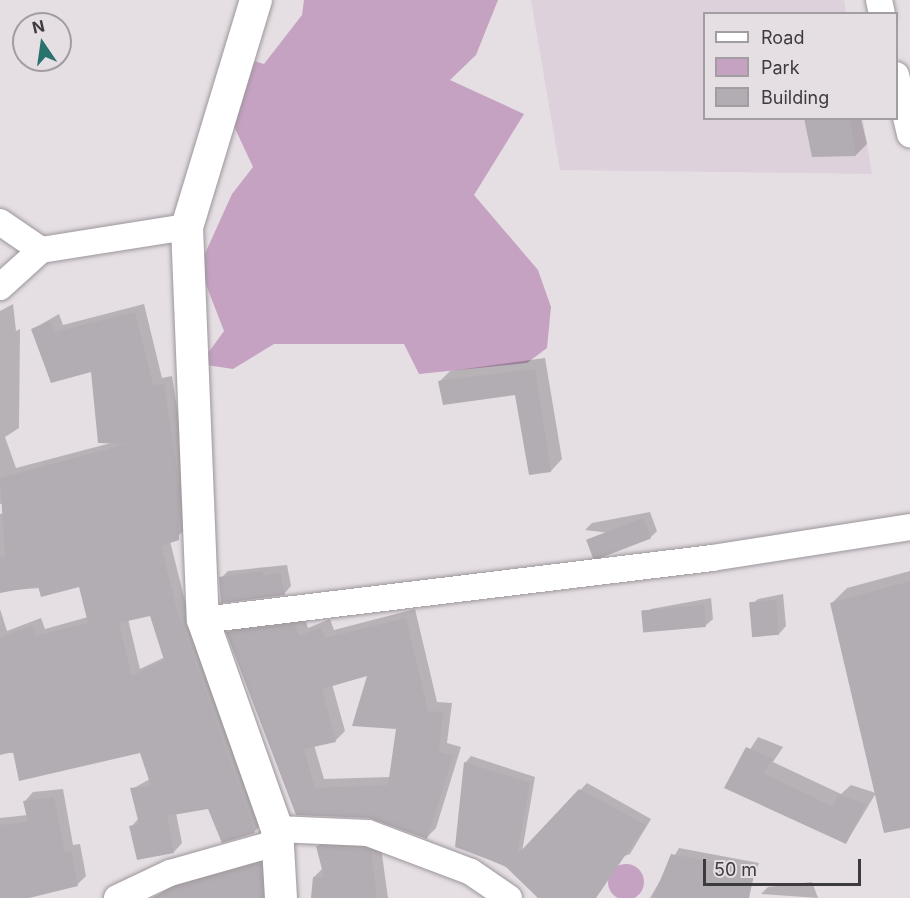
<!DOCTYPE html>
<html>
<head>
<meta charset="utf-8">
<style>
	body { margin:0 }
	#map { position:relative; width:910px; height:898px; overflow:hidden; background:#e5dfe4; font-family:Inter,sans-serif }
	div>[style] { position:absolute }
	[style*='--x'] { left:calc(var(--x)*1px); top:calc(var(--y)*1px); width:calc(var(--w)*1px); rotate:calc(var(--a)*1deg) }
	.built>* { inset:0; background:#ddd1db }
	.green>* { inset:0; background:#c6a2c2 }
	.round { border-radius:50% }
	.shadow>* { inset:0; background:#0003 }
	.building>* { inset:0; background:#b2adb2; transform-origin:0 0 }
	.roads { filter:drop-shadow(0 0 2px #9c969b) drop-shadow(0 0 2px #9c969b) }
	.minor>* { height:26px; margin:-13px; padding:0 13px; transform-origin:13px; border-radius:13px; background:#fff }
	.tertiary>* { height:32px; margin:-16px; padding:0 16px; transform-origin:16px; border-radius:16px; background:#fff }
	span { translate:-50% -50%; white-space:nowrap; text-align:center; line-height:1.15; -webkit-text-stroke:5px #e5dfe4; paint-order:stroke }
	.legend { position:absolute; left:703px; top:12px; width:195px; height:108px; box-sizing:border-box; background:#e5dfe4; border:2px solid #a29da1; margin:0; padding:8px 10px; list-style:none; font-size:18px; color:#3d3b3d }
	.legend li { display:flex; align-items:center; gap:12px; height:30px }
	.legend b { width:30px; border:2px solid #a29da1 }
	.north { position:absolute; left:12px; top:12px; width:60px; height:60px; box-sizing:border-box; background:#e5dfe4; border:2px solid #a29da1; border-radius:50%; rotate:347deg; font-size:16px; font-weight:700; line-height:24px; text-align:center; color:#3d3b3d }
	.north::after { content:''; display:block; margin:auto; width:21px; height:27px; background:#29736e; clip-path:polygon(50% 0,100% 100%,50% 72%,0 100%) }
	.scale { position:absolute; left:703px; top:859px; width:158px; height:27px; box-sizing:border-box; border:3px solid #3d3b3d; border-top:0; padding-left:8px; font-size:18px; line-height:21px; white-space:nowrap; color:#3d3b3d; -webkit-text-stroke:4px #e5dfe4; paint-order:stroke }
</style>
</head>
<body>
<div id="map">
	<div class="built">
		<i style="clip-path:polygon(531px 0,844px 0,846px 13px,704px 14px,704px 118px,863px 119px,872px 174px,560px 170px)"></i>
	</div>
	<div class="green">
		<i style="clip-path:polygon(304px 0,498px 0,476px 55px,450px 80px,524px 114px,474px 195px,538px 270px,551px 307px,547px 348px,527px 363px,419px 374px,404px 344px,274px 344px,233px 369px,200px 364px,224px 331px,205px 282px,203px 258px,232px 194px,253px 167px,232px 122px,248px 59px,264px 64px,302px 15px)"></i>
		<i class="round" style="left:608px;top:864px;width:36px;height:36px"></i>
	</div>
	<div class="shadow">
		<i style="clip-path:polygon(806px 118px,861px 118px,867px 144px,856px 155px)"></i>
		<i style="clip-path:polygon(evenodd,13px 304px,16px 331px,20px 329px,19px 428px,5px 437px,16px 468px,111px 443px,92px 370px,33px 329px,59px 314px,63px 325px,144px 304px,162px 378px,172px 376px,188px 479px,187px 529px,170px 541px,186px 605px,263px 823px,254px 832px,209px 808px,176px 813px,182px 843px,174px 852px,131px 827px,139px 818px,132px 789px,150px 779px,141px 752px,0 753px,0 609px,7px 631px,41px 618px,45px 629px,88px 617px,80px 585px,0 591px,0 514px,8px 512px,6px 503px,0 504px,0 311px,13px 304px,151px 614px,165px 657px,140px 669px,128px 619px,151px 614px)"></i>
		<i style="clip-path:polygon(545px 358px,562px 459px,551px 471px,531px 473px,517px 393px,439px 382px,450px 371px)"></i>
		<i style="clip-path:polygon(650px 512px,657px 531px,650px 538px,585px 530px,592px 523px)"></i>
		<i style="clip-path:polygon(287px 565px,291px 586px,284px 594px,221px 578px,228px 571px)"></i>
		<i style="clip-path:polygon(910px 571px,910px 826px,832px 603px,847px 588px)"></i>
		<i style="clip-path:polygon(783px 594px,786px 626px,779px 634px,750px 606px,758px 599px)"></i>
		<i style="clip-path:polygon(711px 598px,713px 619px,705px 626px,644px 616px,651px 609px)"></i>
		<i style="clip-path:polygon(evenodd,415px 609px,437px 702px,452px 703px,447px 743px,461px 747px,436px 828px,427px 837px,369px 817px,297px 813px,228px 633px,237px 624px,304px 615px,308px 628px,330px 619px,334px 630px,415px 609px,369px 674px,398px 728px,390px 777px,324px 779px,314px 745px,336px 740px,345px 731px,332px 684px,369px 674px)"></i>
		<i style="clip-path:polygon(758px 737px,783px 747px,773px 762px,841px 794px,851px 785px,876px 793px,846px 843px,726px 787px)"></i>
		<i style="clip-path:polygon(471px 756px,535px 777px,522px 852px,587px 783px,651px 819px,630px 854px,619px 858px,588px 898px,538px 898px,515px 871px,457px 846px,465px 763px)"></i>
		<i style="clip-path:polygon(63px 789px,73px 845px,80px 844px,86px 876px,78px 884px,0 898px,0 818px,28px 815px,25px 801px,33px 792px)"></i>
		<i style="clip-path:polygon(328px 836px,380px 840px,388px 898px,312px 898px,314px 877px,323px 868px,318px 846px)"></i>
		<i style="clip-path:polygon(679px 848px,759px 863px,746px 898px,650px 898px)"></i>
		<i style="clip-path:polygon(270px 854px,276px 898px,153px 898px,186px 878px)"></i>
		<i style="clip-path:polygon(812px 882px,818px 898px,761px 894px,768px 887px)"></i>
	</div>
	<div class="building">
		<i style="clip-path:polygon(804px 118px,850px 118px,856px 156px,812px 157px)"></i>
		<i style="clip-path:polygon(evenodd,135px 312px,153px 385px,164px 384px,180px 489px,179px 540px,161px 546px,178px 614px,255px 833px,222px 843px,208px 809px,167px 816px,174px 853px,137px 860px,129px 826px,139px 824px,130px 788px,151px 786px,140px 753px,19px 781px,13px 752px,0 755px,0 638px,32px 625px,36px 636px,88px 623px,79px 587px,41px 597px,38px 586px,0 593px,0 557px,5px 556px,0 478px,126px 444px,98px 443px,91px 372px,51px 383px,31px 329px,50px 321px,54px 332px,135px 312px,150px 616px,164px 660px,132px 676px,119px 623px,150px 616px)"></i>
		<i style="clip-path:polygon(535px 369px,551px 472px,529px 475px,515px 395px,443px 405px,438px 381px)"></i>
		<i style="left:643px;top:518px;width:22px;height:61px;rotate:69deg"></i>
		<i style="clip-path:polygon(263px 571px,263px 576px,280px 572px,285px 595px,221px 603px,219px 577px)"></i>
		<i style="clip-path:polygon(910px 581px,910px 828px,884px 833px,830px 603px)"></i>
		<i style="left:776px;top:600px;width:35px;height:27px;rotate:85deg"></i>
		<i style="left:704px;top:605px;width:22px;height:63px;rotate:85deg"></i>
		<i style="clip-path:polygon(evenodd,406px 618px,428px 711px,443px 712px,439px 752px,453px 756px,427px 839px,369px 818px,296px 815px,226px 632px,295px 624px,299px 636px,321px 627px,325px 638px,406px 618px,367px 676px,352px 726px,396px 729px,388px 785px,315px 788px,304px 749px,336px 742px,322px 689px,367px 676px)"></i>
		<i style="clip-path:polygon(746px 747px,773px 759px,763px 773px,833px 807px,838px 795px,866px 804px,846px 844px,724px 788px)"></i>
		<i style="clip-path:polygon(464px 762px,530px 783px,517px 855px,579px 789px,646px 825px,596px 898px,538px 898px,504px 865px,455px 847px)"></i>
		<i style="clip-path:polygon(54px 797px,65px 853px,71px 851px,78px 886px,29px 898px,0 898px,0 825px,28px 822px,23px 801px)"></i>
		<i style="clip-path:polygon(316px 846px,371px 850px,377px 898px,311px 898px,313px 877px,324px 877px)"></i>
		<i style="clip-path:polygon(671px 854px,755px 870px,749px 898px,653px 898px)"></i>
		<i style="clip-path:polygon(261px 863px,263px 898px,152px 898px,175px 887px)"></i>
	</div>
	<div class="roads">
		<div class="minor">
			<i style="--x:879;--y:0;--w:14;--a:78"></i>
			<i style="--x:896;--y:75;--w:61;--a:76.7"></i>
			<i style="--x:0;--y:222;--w:50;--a:34.3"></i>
			<i style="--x:0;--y:287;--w:55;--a:-42.1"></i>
			<i style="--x:41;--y:250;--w:148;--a:-9"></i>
			<i style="--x:203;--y:620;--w:513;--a:-6.94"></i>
			<i style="--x:712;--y:558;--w:200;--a:-8.9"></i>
			<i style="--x:277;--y:829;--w:91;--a:2.5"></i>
			<i style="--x:368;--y:833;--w:110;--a:20.7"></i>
			<i style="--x:471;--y:872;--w:46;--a:34.4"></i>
			<i style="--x:117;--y:898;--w:59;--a:-25.3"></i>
			<i style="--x:170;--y:873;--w:110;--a:-15.8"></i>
		</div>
		<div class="tertiary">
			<i style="--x:256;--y:0;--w:237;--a:106.9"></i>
			<i style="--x:187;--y:227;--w:393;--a:87.7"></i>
			<i style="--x:203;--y:620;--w:222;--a:70.5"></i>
			<i style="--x:277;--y:829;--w:69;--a:86.7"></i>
		</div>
	</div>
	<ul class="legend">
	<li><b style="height:8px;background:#fff"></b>Road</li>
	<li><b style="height:16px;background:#c6a2c2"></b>Park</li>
	<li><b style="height:16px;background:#b2adb2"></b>Building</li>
	</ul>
	<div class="north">N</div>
	<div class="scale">50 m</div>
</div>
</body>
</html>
